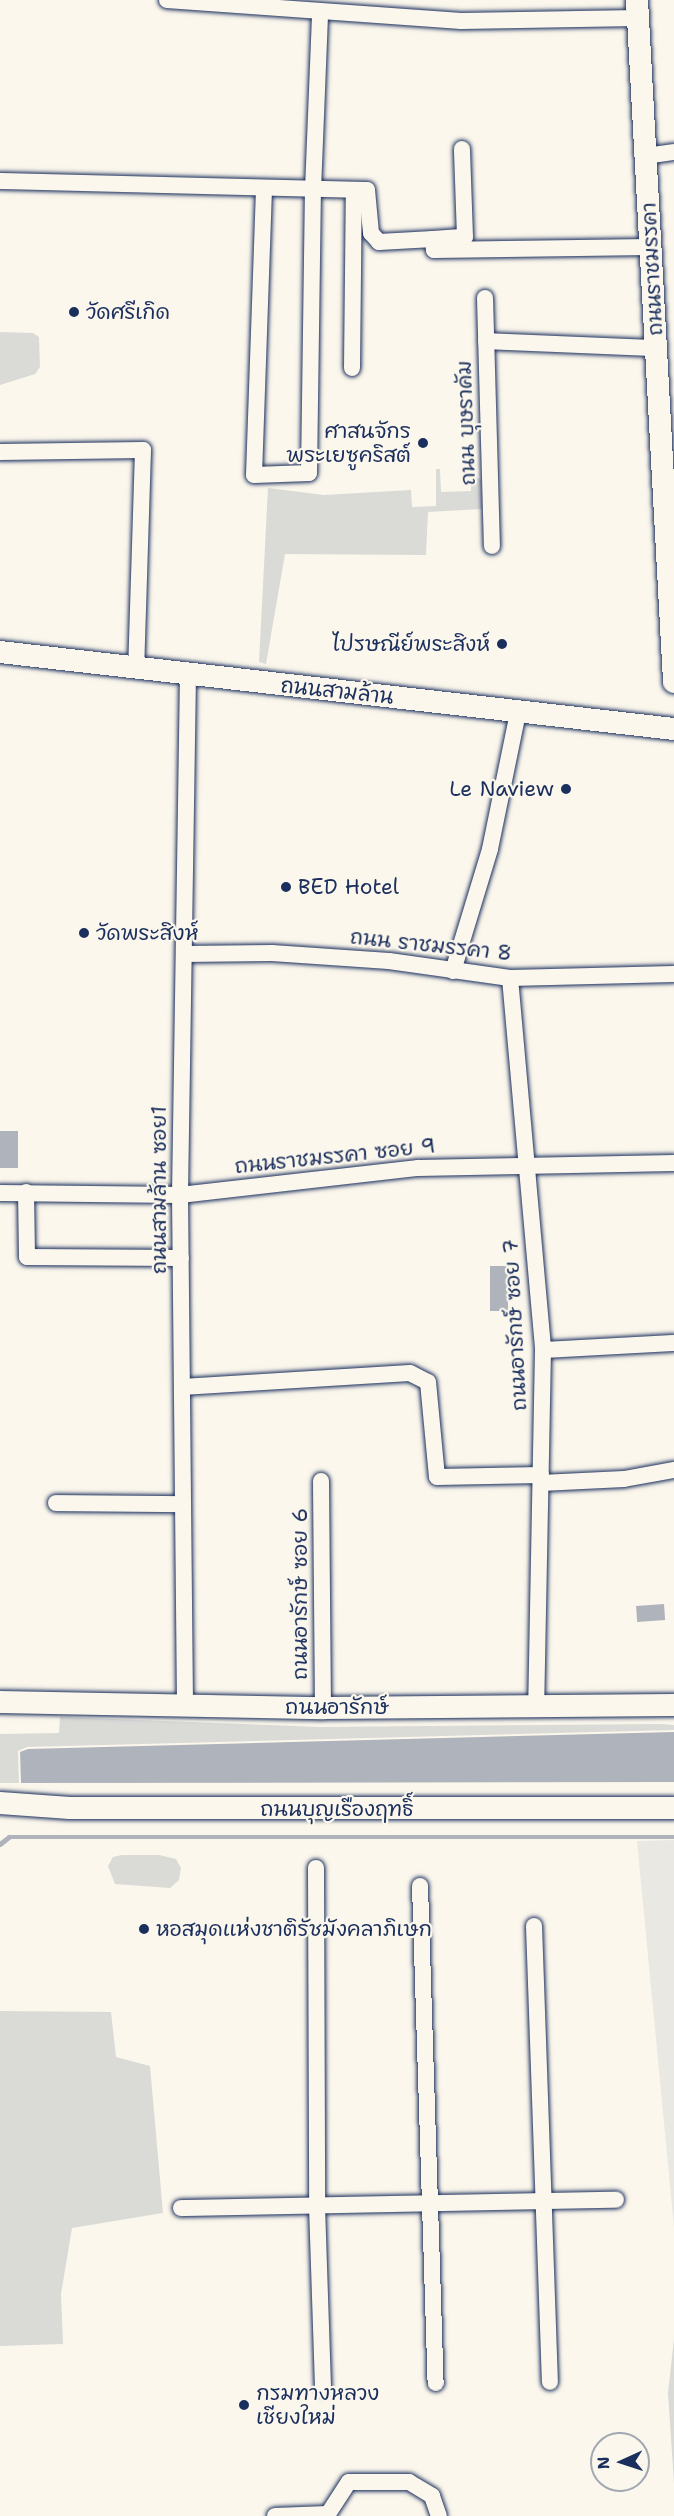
<!DOCTYPE html>
<html>
<head>
<meta charset="utf-8">
<style>
	body { margin:0 }
	#map { position:relative; width:674px; height:2516px; overflow:hidden; background:#fbf7ec; font-family:"Shantell Sans","Playpen Sans Thai",sans-serif }
	div>[style] { position:absolute }
	[style*='--x'] { left:calc(var(--x)*1px); top:calc(var(--y)*1px); width:calc(var(--w)*1px); rotate:calc(var(--a)*1deg) }
	.built>* { inset:0; background:#eae8e2 }
	.green>* { inset:0; background:#dadad7 }
	.water>* { inset:0; background:#afb3bb; transform-origin:0 0 }
	.stream>* { height:4.5px; margin:-2.25px; padding:0 2.25px; transform-origin:2.25px; border-radius:2.25px; background:#afb3bb }
	.roads { filter:drop-shadow(0 0 2px #1b2f5e) drop-shadow(0 0 2px #1b2f5e) }
	.street>* { height:16px; margin:-8px; padding:0 8px; transform-origin:8px; border-radius:8px; background:#fbf7ec }
	.secondary>* { height:22px; margin:-11px; padding:0 11px; transform-origin:11px; border-radius:11px; background:#fbf7ec }
	.dots>* { width:16px; height:16px; translate:-50% -50%; box-sizing:border-box; border:3px solid #fbf7ec; border-radius:50% }
	span { translate:-50% -50%; white-space:nowrap; text-align:center; line-height:1.15; -webkit-text-stroke:4.5px #fbf7ec; paint-order:stroke }
	.street-label { font-size:21px; color:#1b2f5e }
	.poi-label { font-size:21px; color:#1b2f5e }
	.left { translate:0 -50%; text-align:left }
	.right { translate:-100% -50%; text-align:right }
	.north { position:absolute; left:590px; top:2432px; width:60px; height:60px; box-sizing:border-box; background:#fbf7ec; border:2px solid #a1a7b3; border-radius:50%; rotate:267deg; font-size:16px; font-weight:700; line-height:24px; text-align:center; color:#1b2f5e }
	.north::after { content:''; display:block; margin:auto; width:21px; height:27px; background:#1b2f5e; clip-path:polygon(50% 0,100% 100%,50% 72%,0 100%) }
</style>
</head>
<body>
<div id="map">
	<div class="built">
		<i style="clip-path:polygon(674px 1840px,674px 2227px,637px 1841px)"></i>
	</div>
	<div class="green">
		<i style="clip-path:polygon(0 332px,33px 333px,39px 337px,40px 367px,35px 374px,0 385px)"></i>
		<i style="clip-path:polygon(436px 469px,440px 469px,441px 492px,471px 491px,471px 474px,481px 480px,482px 509px,428px 512px,426px 555px,285px 554px,266px 664px,259px 662px,268px 488px,324px 495px,411px 490px,412px 507px,436px 506px)"></i>
		<i style="clip-path:polygon(60px 1717px,320px 1727px,662px 1724px,674px 1725px,674px 1730px,27px 1747px,18px 1751px,19px 1783px,0 1783px,0 1734px,59px 1733px)"></i>
		<i style="clip-path:polygon(122px 1855px,159px 1855px,176px 1859px,181px 1868px,179px 1880px,170px 1888px,115px 1884px,108px 1866px,113px 1857px)"></i>
		<i style="clip-path:polygon(0 2011px,111px 2012px,116px 2057px,150px 2066px,163px 2213px,72px 2228px,61px 2294px,63px 2344px,0 2346px)"></i>
		<i style="clip-path:polygon(674px 2339px,674px 2483px,668px 2393px)"></i>
	</div>
	<div class="water">
		<i style="left:0;top:1131px;width:18px;height:37px"></i>
		<i style="left:490px;top:1266px;width:18px;height:45px"></i>
		<i style="left:664px;top:1604px;width:16px;height:28px;rotate:86deg"></i>
		<i style="clip-path:polygon(674px 1732px,674px 1782px,21px 1783px,20px 1752px,28px 1749px)"></i>
	</div>
	<div class="stream">
		<i style="--x:0;--y:1844;--w:11;--a:-38"></i>
		<i style="--x:9;--y:1837;--w:665;--a:0"></i>
	</div>
	<div class="roads">
		<div class="street">
			<i style="--x:167;--y:0;--w:295;--a:4.1"></i>
			<i style="--x:461;--y:21;--w:177;--a:-1"></i>
			<i style="--x:645;--y:156;--w:29;--a:-8"></i>
			<i style="--x:0;--y:181;--w:367;--a:1.4"></i>
			<i style="--x:367;--y:190;--w:43;--a:84.7"></i>
			<i style="--x:371;--y:233;--w:12;--a:48"></i>
			<i style="--x:379;--y:242;--w:54;--a:-3.2"></i>
			<i style="--x:433;--y:239;--w:11;--a:85"></i>
			<i style="--x:434;--y:250;--w:216;--a:-0.8"></i>
			<i style="--x:264;--y:189;--w:286;--a:92"></i>
			<i style="--x:254;--y:475;--w:55;--a:-2.1"></i>
			<i style="--x:309;--y:473;--w:283;--a:-89.2"></i>
			<i style="--x:313;--y:190;--w:178;--a:-87.7"></i>
			<i style="--x:433;--y:239;--w:32;--a:-4"></i>
			<i style="--x:465;--y:237;--w:88;--a:-92"></i>
			<i style="--x:485;--y:298;--w:248;--a:88.4"></i>
			<i style="--x:486;--y:341;--w:170;--a:2.4"></i>
			<i style="--x:352;--y:368;--w:178;--a:-89.4"></i>
			<i style="--x:0;--y:452;--w:143;--a:-0.8"></i>
			<i style="--x:143;--y:450;--w:218;--a:91.8"></i>
			<i style="--x:184;--y:954;--w:88;--a:-0.7"></i>
			<i style="--x:272;--y:953;--w:117;--a:3.9"></i>
			<i style="--x:389;--y:961;--w:122;--a:8"></i>
			<i style="--x:510;--y:978;--w:164;--a:-1.4"></i>
			<i style="--x:453;--y:971;--w:127;--a:-73.1"></i>
			<i style="--x:490;--y:849;--w:140;--a:-78.4"></i>
			<i style="--x:510;--y:978;--w:373;--a:84.9"></i>
			<i style="--x:543;--y:1350;--w:357;--a:91.1"></i>
			<i style="--x:26;--y:1192;--w:65;--a:89.1"></i>
			<i style="--x:27;--y:1257;--w:154;--a:0.4"></i>
			<i style="--x:0;--y:1193;--w:180;--a:0.6"></i>
			<i style="--x:180;--y:1195;--w:240;--a:-6.5"></i>
			<i style="--x:418;--y:1168;--w:256;--a:-1.1"></i>
			<i style="--x:543;--y:1350;--w:131;--a:-3.1"></i>
			<i style="--x:182;--y:1387;--w:228;--a:-3.5"></i>
			<i style="--x:410;--y:1373;--w:20;--a:27"></i>
			<i style="--x:428;--y:1382;--w:95;--a:84.6"></i>
			<i style="--x:437;--y:1477;--w:104;--a:-1.1"></i>
			<i style="--x:321;--y:1481;--w:227;--a:89.5"></i>
			<i style="--x:541;--y:1483;--w:83;--a:-2.8"></i>
			<i style="--x:624;--y:1479;--w:51;--a:-10.2"></i>
			<i style="--x:56;--y:1503;--w:127;--a:0.5"></i>
			<i style="--x:185;--y:1705;--w:510;--a:-90.56"></i>
			<i style="--x:180;--y:1195;--w:521;--a:-89.12"></i>
			<i style="--x:316;--y:1868;--w:338;--a:89.8"></i>
			<i style="--x:317;--y:2206;--w:182;--a:88.1"></i>
			<i style="--x:420;--y:1886;--w:497;--a:88.2"></i>
			<i style="--x:534;--y:1926;--w:456;--a:88"></i>
			<i style="--x:181;--y:2208;--w:435;--a:-1.1"></i>
			<i style="--x:275;--y:2516;--w:53;--a:-2.2"></i>
			<i style="--x:328;--y:2514;--w:38;--a:-57"></i>
			<i style="--x:349;--y:2482;--w:60;--a:0"></i>
			<i style="--x:409;--y:2482;--w:27;--a:31"></i>
			<i style="--x:432;--y:2496;--w:21;--a:71"></i>
		</div>
		<div class="secondary">
			<i style="--x:637;--y:0;--w:683;--a:86.89"></i>
			<i style="--x:0;--y:652;--w:678;--a:6.52"></i>
			<i style="--x:0;--y:1702;--w:323;--a:1.1"></i>
			<i style="--x:323;--y:1708;--w:351;--a:-0.5"></i>
			<i style="--x:0;--y:1803;--w:70;--a:4.1"></i>
			<i style="--x:70;--y:1808;--w:604;--a:0"></i>
		</div>
	</div>
	<div class="dots">
		<i style="left:74px;top:312px;background:#1b2f5e"></i>
		<i style="left:423px;top:443px;background:#1b2f5e"></i>
		<i style="left:502px;top:644px;background:#1b2f5e"></i>
		<i style="left:566px;top:789px;background:#1b2f5e"></i>
		<i style="left:286px;top:887px;background:#1b2f5e"></i>
		<i style="left:84px;top:933px;background:#1b2f5e"></i>
		<i style="left:144px;top:1929px;background:#1b2f5e"></i>
		<i style="left:244px;top:2405px;background:#1b2f5e"></i>
	</div>
	<div class="street-label">
		<span style="left:652px;top:269px;rotate:-93deg">ถนนราชมรรคา</span>
		<span style="left:466px;top:423px;rotate:-92deg">ถนน บุษราคัม</span>
		<span style="left:337px;top:691px;rotate:6deg">ถนนสามล้าน</span>
		<span style="left:431px;top:945px;rotate:6deg">ถนน ราชมรรคา 8</span>
		<span style="left:335px;top:1156px;rotate:-6deg">ถนนราชมรรคา ซอย 9</span>
		<span style="left:159px;top:1190px;rotate:-90deg">ถนนสามล้าน ซอย1</span>
		<span style="left:515px;top:1325px;rotate:-93deg">ถนนอารักษ์ ซอย 7</span>
		<span style="left:300px;top:1594px;rotate:-90deg">ถนนอารักษ์ ซอย 6</span>
		<span style="left:337px;top:1707px">ถนนอารักษ์</span>
		<span style="left:337px;top:1809px">ถนนบุญเรืองฤทธิ์</span>
	</div>
	<div class="poi-label">
		<span class="left" style="left:86px;top:312px">วัดศรีเกิด</span>
		<span class="right" style="left:411px;top:443px">ศาสนจักร<br>พระเยซูคริสต์</span>
		<span class="right" style="left:490px;top:644px">ไปรษณีย์พระสิงห์</span>
		<span class="right" style="left:554px;top:789px">Le Naview</span>
		<span class="left" style="left:298px;top:887px">BED Hotel</span>
		<span class="left" style="left:96px;top:933px">วัดพระสิงห์</span>
		<span class="left" style="left:156px;top:1929px">หอสมุดแห่งชาติรัชมังคลาภิเษก</span>
		<span class="left" style="left:256px;top:2405px">กรมทางหลวง<br>เชียงใหม่</span>
	</div>
	<div class="north">N</div>
</div>
</body>
</html>
